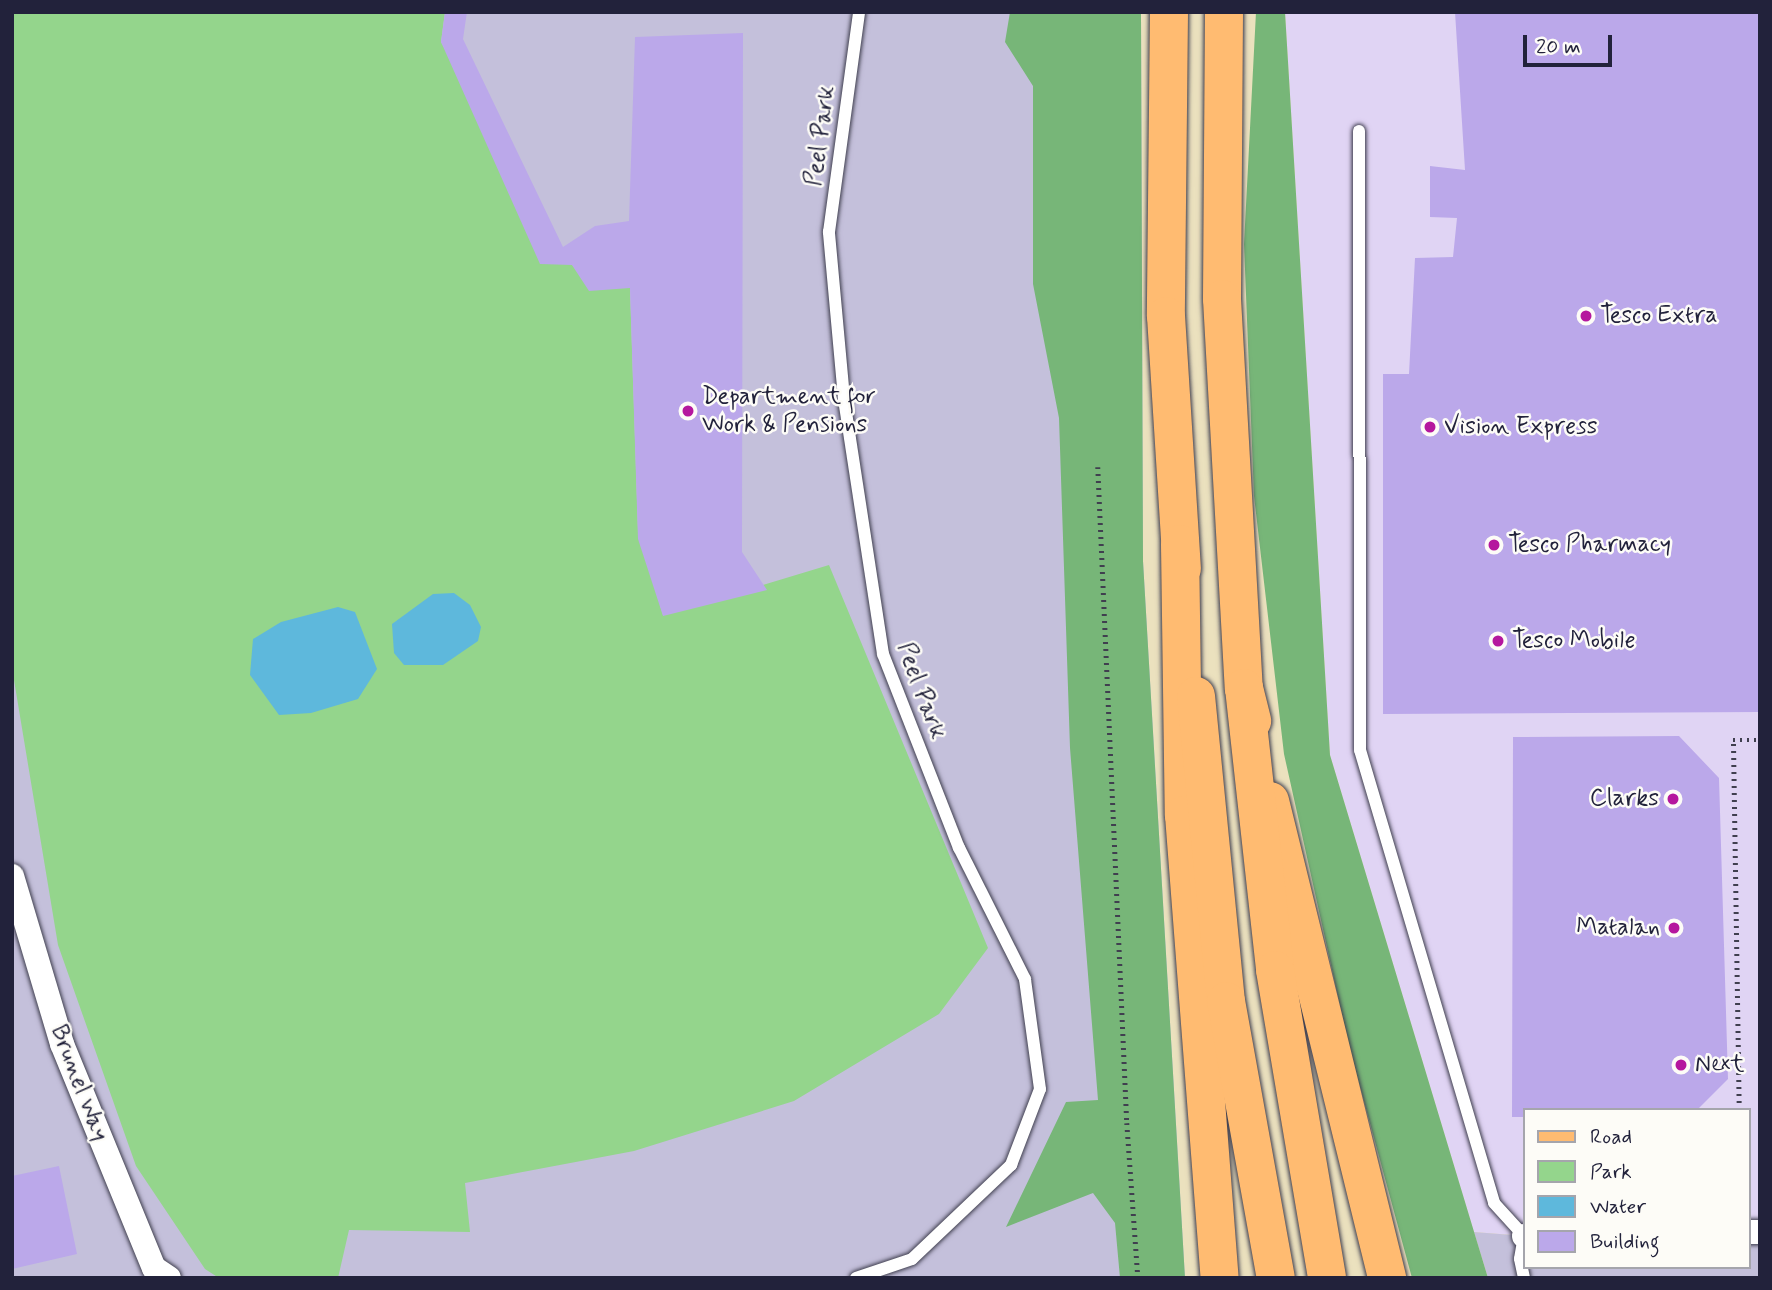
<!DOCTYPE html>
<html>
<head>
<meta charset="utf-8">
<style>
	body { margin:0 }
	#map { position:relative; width:1772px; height:1290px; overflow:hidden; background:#ebe1be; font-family:Mynerve,sans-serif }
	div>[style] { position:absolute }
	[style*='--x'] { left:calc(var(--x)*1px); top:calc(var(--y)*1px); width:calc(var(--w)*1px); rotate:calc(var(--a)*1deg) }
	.built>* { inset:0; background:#e0d4f4 }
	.industrial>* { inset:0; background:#c4c0db }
	.green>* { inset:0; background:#94d58c }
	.forest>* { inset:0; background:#77b678 }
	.water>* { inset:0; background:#5eb8dc }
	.building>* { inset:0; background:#bba8ea }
	.path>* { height:4.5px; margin-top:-2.25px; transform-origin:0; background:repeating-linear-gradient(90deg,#403f4f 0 2px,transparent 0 7px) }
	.roads { filter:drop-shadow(0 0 2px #403f4f) drop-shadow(0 0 2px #403f4f) }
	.service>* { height:12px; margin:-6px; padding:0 6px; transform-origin:6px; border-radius:6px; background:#fff }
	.minor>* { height:24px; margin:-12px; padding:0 12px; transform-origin:12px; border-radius:12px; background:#fff }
	.primary>* { height:38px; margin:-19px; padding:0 19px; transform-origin:19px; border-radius:19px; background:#ffbb71 }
	.motorway>* { height:38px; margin:-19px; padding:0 19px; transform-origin:19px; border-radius:19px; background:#ffbb71 }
	.dots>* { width:19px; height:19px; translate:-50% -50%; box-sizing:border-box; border:4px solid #fdfcf7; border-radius:50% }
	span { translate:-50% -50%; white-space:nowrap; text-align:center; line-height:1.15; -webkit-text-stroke:5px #fdfcf7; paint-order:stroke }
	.street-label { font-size:24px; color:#22223b }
	.poi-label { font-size:24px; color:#22223b }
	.left { translate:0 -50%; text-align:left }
	.right { translate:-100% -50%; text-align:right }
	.frame { position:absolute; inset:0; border:14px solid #22223b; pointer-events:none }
	.legend { position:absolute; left:1523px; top:1108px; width:228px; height:161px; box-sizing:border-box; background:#fdfcf7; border:2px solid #a5a5ac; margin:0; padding:9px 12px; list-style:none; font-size:21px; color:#22223b }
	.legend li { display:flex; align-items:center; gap:14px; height:35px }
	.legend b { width:35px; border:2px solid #a5a5ac }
	.scale { position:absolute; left:1523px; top:35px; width:89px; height:32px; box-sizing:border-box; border:4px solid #22223b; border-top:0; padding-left:9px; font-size:21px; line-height:24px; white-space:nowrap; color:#22223b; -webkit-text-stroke:5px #fdfcf7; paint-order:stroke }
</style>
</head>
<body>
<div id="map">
	<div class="built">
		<i style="clip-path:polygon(1285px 12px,1760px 12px,1760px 1232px,1749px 1232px,1749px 1110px,1525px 1110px,1525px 1236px,1474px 1232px,1330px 755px)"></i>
	</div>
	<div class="industrial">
		<i style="clip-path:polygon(12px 12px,1141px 12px,1143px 561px,1185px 1278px,12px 1278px)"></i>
		<i style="clip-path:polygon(1474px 1232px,1525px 1236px,1525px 1267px,1749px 1267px,1749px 1232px,1760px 1232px,1760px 1278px,1488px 1278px)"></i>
	</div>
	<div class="green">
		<i style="clip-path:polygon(12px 12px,445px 12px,441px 42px,572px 265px,630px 288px,638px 531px,663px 615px,829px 565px,988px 948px,939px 1014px,794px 1101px,634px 1151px,465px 1183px,470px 1232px,349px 1230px,338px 1278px,219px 1278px,205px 1269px,136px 1166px,58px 945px,12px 668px)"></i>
	</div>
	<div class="forest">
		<i style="clip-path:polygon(1010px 12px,1141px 12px,1143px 561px,1185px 1278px,1120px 1278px,1115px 1223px,1093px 1193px,1006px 1227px,1066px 1102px,1098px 1100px,1070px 748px,1059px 418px,1033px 284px,1033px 86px,1005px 42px)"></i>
		<i style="clip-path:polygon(1256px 12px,1285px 12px,1330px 755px,1488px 1278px,1412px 1278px,1349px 1046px,1284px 754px,1254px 496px,1244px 244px)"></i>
	</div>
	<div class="water">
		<i style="clip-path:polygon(454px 593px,470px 605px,481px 627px,478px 641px,443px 665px,404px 665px,394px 653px,392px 624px,433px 594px)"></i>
		<i style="clip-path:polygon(338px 607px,355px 612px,377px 669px,358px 699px,311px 713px,279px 715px,250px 675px,253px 639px,281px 622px)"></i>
	</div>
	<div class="building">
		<i style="clip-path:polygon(445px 12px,467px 12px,463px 39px,563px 247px,595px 226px,629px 221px,635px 37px,743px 33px,742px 552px,767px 590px,663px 616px,638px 539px,630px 288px,589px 291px,572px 265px,540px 264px,441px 42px)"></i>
		<i style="clip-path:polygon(1455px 12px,1760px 12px,1760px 712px,1383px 714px,1383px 374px,1409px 374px,1415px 258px,1453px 257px,1457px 218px,1430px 217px,1430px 166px,1465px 170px)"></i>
		<i style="clip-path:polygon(1679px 736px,1719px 778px,1728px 1079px,1697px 1110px,1525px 1110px,1525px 1117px,1512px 1117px,1513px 737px)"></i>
		<i style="clip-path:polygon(59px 1166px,77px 1254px,12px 1269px,12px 1176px)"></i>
	</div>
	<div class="path">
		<i style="--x:1098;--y:467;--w:657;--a:87.47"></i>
		<i style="--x:1127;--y:1123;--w:155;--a:85.9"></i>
		<i style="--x:1739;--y:1110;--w:370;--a:-90.9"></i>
		<i style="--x:1733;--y:740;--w:27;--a:0"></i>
	</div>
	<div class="roads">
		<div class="service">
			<i style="--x:1359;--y:131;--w:619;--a:89.91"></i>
			<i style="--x:1360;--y:750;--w:472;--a:73.5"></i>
			<i style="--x:1494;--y:1203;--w:45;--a:47.7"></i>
			<i style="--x:1524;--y:1236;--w:23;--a:100"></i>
			<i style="--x:1520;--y:1259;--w:19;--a:78"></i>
			<i style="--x:856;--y:1278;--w:59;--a:-18.7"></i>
			<i style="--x:912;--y:1259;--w:137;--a:-43.5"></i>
			<i style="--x:1011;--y:1165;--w:81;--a:-69.1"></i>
			<i style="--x:1040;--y:1089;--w:111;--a:-97.8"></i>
			<i style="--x:1025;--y:979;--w:147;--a:-116.7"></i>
			<i style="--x:959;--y:848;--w:208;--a:-111.4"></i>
			<i style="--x:883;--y:654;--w:259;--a:-98.7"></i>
			<i style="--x:844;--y:398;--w:167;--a:-95.2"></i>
			<i style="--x:829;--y:232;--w:222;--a:-82.2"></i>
		</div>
		<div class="minor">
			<i style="--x:12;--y:876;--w:175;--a:73.4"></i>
			<i style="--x:62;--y:1044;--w:242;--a:67.7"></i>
			<i style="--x:154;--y:1268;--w:18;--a:34"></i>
			<i style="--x:1749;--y:1232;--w:11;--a:0"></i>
			<i style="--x:1524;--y:1236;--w:1;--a:0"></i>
		</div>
		<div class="primary">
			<i style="--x:1169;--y:12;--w:304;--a:90.6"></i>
			<i style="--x:1166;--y:316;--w:253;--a:86.4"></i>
			<i style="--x:1224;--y:12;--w:287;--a:90.4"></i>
			<i style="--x:1222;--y:299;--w:390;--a:86.8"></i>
			<i style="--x:1244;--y:688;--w:34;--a:76"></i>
			<i style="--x:1180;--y:544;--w:271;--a:89.2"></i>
			<i style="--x:1184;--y:815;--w:464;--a:85.6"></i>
			<i style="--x:1270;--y:801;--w:491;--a:76.2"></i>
		</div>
		<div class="motorway">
			<i style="--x:1244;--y:688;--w:284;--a:83.7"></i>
			<i style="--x:1275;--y:970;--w:312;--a:80.4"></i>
			<i style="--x:1196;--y:696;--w:306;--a:84.4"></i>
			<i style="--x:1226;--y:1001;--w:281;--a:79.8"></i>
		</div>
	</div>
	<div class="dots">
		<i style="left:1586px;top:316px;background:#b5179e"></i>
		<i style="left:688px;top:411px;background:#b5179e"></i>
		<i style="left:1430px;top:427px;background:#b5179e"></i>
		<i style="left:1494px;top:545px;background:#b5179e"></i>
		<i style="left:1498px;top:641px;background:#b5179e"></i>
		<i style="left:1673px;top:799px;background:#b5179e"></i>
		<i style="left:1674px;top:928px;background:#b5179e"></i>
		<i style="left:1681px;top:1065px;background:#b5179e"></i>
	</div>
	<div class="street-label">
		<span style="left:821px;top:136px;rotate:-82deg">Peel Park</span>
		<span style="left:921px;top:691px;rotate:70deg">Peel Park</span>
		<span style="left:79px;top:1083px;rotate:69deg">Brunel Way</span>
	</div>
	<div class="poi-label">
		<span class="left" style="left:1600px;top:316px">Tesco Extra</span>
		<span class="left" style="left:702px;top:411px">Department for<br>Work &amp; Pensions</span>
		<span class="left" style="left:1444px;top:427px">Vision Express</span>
		<span class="left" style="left:1508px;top:545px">Tesco Pharmacy</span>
		<span class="left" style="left:1512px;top:641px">Tesco Mobile</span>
		<span class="right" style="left:1659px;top:799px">Clarks</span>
		<span class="right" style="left:1660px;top:928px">Matalan</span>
		<span class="left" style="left:1695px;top:1065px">Next</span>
	</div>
	<div class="frame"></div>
	<ul class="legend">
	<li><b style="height:9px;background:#ffbb71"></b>Road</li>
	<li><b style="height:19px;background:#94d58c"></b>Park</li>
	<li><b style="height:19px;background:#5eb8dc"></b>Water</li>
	<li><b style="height:19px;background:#bba8ea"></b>Building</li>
	</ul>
	<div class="scale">20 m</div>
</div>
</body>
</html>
